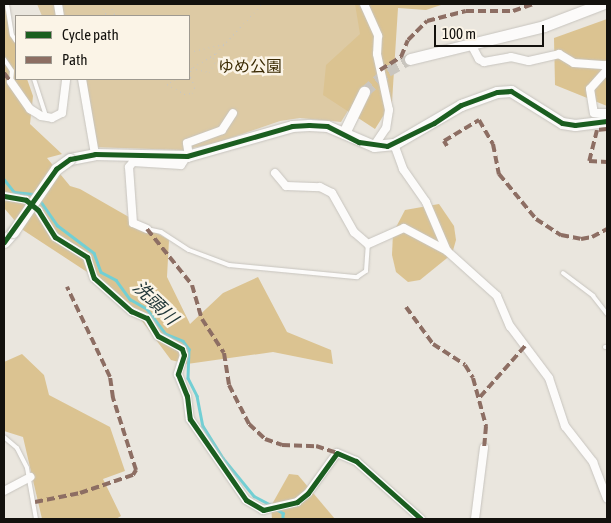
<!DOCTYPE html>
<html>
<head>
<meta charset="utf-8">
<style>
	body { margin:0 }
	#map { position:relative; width:611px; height:523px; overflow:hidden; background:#eae6de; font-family:"Asap Condensed","Noto Sans JP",sans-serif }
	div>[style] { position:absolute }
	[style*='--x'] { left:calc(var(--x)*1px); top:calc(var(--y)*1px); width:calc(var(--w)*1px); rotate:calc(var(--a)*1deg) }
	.green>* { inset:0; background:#ddcaa4 }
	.forest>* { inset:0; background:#dbc391 }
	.stream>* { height:2.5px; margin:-1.25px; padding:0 1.25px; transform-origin:1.25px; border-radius:1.25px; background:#72cfd4 }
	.secondary-tunnel>* { height:11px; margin-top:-5.5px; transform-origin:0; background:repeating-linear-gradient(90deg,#cac6bf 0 11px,transparent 0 16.5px) }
	.path>* { height:1px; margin-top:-0.5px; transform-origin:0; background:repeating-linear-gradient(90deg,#c7c6c4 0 1px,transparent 0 5px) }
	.roads { filter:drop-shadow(0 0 1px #c7c4be) drop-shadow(0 0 1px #c7c4be) }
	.lane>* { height:4px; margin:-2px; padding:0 2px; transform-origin:2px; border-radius:2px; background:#fcfbfa }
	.street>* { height:8px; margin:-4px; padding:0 4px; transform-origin:4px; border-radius:4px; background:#fcfbfa }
	.secondary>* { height:11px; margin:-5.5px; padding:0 5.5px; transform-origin:5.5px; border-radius:5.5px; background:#fcfbfa }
	.bridges { filter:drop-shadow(0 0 1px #c7c4be) drop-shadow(0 0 1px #c7c4be) }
	.secondary-bridge>* { height:11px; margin:-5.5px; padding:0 5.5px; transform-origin:5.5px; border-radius:5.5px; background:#fcfbfa }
	.quiet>* { height:4px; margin-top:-2px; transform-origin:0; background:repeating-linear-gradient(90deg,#8d6e63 0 8px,transparent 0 12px) }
	.cycleway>* { height:5px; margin:-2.5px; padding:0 2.5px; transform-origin:2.5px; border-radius:2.5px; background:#1b5e20 }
	span { translate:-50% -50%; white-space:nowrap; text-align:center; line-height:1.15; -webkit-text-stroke:5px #fbf4e7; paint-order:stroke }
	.park-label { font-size:16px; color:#3b2b04 }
	.water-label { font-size:18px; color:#1e3436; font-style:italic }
	.frame { position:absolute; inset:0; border:5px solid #13110d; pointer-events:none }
	.legend { position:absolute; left:15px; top:15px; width:175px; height:65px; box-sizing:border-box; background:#fbf4e7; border:1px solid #9e9990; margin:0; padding:6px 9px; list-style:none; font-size:15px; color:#13110d }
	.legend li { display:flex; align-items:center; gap:10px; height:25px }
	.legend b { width:25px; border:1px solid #9e9990 }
	.scale { position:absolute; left:434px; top:25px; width:110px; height:22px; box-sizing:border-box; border:2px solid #13110d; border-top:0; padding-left:6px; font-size:15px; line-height:18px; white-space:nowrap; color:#13110d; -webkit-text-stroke:4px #fbf4e7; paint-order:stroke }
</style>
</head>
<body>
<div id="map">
	<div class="green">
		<i style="clip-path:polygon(37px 4px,362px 4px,371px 29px,349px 109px,341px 122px,300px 118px,280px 121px,216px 143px,183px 150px,90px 147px,78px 79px,189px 79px,189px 16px,42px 16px)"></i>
	</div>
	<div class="forest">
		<i style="clip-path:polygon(355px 4px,444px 4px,426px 10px,398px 8px,392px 102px,375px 129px,323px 95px,326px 65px,360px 34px)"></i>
		<i style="clip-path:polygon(4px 5px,16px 44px,16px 79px,27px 79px,33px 96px,30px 124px,62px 154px,47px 158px,70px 186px,80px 189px,169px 240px,167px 277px,190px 324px,223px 293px,258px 277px,287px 332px,331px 350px,333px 364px,273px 352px,187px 364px,171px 360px,133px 309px,113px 289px,23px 230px,4px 208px)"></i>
		<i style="clip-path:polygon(607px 19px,607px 106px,555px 85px,554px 38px)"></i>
		<i style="clip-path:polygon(439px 204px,454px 226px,456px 240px,452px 254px,420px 280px,408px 282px,396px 272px,392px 255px,393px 233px,405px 210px)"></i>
		<i style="clip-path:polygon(22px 354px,44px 375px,49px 395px,110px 427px,125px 471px,103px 479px,121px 516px,116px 519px,42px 519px,23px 437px,4px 431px,4px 362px)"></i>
		<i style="clip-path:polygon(289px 474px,298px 475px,335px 519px,272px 519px,271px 506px)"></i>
	</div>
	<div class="stream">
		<i style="--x:4;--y:179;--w:16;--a:52"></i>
		<i style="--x:14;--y:192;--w:19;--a:6"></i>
		<i style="--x:39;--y:199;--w:32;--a:55"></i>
		<i style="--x:57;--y:225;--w:46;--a:37.1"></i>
		<i style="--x:94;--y:253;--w:20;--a:70"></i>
		<i style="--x:101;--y:272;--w:17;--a:28"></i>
		<i style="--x:116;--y:280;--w:24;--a:54"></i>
		<i style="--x:130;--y:299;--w:20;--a:30"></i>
		<i style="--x:147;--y:309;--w:31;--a:53"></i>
		<i style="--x:166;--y:334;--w:18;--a:22"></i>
		<i style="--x:183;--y:341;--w:10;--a:53"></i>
		<i style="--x:189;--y:349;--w:29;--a:92"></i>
		<i style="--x:188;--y:378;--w:20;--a:63"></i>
		<i style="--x:197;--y:396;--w:31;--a:79"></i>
		<i style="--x:203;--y:426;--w:38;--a:58"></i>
		<i style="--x:223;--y:458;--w:49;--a:50.8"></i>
		<i style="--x:254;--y:496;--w:19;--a:28"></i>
		<i style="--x:278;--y:510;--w:6;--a:31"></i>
		<i style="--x:283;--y:513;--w:6;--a:90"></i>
	</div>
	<div class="secondary-tunnel">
		<i style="--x:364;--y:92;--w:32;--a:-41"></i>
		<i style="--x:388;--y:71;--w:25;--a:-29"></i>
	</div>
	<div class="path">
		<i style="--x:101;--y:4;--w:13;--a:63"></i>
		<i style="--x:110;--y:4;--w:13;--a:67"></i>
		<i style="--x:189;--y:52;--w:37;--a:-13"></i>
		<i style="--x:189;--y:70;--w:32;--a:-32"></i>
		<i style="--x:216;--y:53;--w:67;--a:-46.8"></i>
		<i style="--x:175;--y:79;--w:9;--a:148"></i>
		<i style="--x:167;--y:84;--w:20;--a:30"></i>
		<i style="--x:184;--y:94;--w:8;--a:-7"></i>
		<i style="--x:192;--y:93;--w:7;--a:-63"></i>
		<i style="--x:195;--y:87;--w:12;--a:-114"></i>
		<i style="--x:190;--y:76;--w:8;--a:-83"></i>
		<i style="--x:191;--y:68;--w:18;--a:13"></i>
		<i style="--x:209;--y:72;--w:11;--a:-56"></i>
		<i style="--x:215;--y:63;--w:8;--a:-104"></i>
	</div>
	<div class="roads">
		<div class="lane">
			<i style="--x:7;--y:4;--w:31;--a:81"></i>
			<i style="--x:12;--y:35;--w:7;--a:56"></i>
			<i style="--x:4;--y:59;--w:14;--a:56"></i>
			<i style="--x:12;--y:71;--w:11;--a:95"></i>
			<i style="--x:34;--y:79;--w:40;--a:72"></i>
			<i style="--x:147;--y:229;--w:14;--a:12"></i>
			<i style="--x:161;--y:232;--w:33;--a:33"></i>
			<i style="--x:189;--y:250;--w:43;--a:20.6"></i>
			<i style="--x:229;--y:265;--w:129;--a:5.4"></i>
			<i style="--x:357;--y:277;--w:11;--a:-34"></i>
			<i style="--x:366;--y:271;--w:27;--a:-86"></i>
			<i style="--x:563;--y:273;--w:38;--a:37"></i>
			<i style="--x:593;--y:296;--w:23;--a:52"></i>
			<i style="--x:605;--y:347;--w:2;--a:0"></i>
			<i style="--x:4;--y:437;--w:17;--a:40"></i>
			<i style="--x:17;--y:448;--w:22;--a:63"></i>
			<i style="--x:27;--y:468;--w:52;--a:80"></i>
		</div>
		<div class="street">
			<i style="--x:58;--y:4;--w:12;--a:81"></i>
			<i style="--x:364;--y:4;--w:35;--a:66"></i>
			<i style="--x:378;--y:36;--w:18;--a:93"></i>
			<i style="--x:377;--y:54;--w:57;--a:77.9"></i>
			<i style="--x:389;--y:110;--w:18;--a:99"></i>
			<i style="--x:386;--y:128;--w:22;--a:124"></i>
			<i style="--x:472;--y:46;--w:15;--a:62"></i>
			<i style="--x:479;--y:59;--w:6;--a:31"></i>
			<i style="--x:484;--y:62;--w:27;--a:-10"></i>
			<i style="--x:511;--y:57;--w:18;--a:13"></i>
			<i style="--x:529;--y:61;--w:31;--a:-13"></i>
			<i style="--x:559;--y:54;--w:17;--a:31"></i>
			<i style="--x:574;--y:63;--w:32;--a:4"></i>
			<i style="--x:606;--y:65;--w:5;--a:79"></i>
			<i style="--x:607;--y:70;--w:25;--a:132"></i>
			<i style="--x:590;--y:89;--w:24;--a:81"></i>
			<i style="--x:594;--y:113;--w:13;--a:0"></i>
			<i style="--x:82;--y:79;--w:76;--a:80.2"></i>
			<i style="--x:11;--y:82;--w:33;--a:55"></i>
			<i style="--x:30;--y:109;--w:13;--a:32"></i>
			<i style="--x:41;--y:116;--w:11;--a:10"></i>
			<i style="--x:52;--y:118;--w:11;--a:-27"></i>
			<i style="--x:62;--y:113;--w:34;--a:-83"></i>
			<i style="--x:394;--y:144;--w:27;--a:70"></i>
			<i style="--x:403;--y:169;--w:40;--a:55.1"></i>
			<i style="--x:426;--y:202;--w:53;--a:66.8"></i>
			<i style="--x:447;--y:251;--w:67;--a:42"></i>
			<i style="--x:497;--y:296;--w:33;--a:67"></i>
			<i style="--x:510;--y:326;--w:65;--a:53.1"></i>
			<i style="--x:549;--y:378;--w:51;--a:71.6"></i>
			<i style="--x:565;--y:426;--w:46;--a:52.1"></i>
			<i style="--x:593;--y:462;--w:39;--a:69"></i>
			<i style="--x:189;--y:156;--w:13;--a:-99"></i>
			<i style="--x:187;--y:143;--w:37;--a:-20"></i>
			<i style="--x:222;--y:130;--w:20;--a:-57"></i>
			<i style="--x:275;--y:173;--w:17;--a:50"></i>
			<i style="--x:286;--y:186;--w:34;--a:2"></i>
			<i style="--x:320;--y:187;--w:13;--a:27"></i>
			<i style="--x:332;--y:193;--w:45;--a:60.6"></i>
			<i style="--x:354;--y:232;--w:18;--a:41"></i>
			<i style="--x:368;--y:244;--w:39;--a:-24"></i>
			<i style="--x:404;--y:228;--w:49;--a:28.1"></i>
			<i style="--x:4;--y:196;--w:22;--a:10"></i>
			<i style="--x:26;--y:200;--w:16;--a:40"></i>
			<i style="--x:38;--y:210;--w:32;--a:58"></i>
			<i style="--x:55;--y:237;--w:38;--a:32"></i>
			<i style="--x:87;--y:257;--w:22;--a:72"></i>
			<i style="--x:94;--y:278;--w:50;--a:41.7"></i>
			<i style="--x:131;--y:311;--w:17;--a:24"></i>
			<i style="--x:147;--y:318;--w:21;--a:59"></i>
			<i style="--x:158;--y:336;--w:27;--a:28"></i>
			<i style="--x:182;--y:349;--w:6;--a:72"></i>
			<i style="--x:184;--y:355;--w:20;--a:108"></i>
			<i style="--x:178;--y:374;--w:24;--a:68"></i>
			<i style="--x:187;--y:396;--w:23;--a:83"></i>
			<i style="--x:190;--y:419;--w:98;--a:55.3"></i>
			<i style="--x:246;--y:500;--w:20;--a:30"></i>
			<i style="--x:263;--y:510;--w:35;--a:-13"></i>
			<i style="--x:297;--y:502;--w:14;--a:-39"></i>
			<i style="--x:308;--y:493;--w:49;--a:-54.1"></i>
			<i style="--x:337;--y:453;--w:21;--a:23"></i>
			<i style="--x:356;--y:461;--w:87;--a:41.7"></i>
			<i style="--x:147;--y:229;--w:15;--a:-157"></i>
			<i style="--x:133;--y:223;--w:56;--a:-94.1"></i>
			<i style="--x:129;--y:167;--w:6;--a:-51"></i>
			<i style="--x:133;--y:162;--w:48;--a:3.6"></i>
			<i style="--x:181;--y:165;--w:11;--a:-56"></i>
			<i style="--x:4;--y:491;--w:30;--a:-28"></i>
			<i style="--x:475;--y:519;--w:72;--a:-82.8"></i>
		</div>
		<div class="secondary">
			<i style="--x:410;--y:59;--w:138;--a:-13.8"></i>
			<i style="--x:544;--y:26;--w:62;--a:-20.8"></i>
			<i style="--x:344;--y:133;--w:46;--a:-64"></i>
			<i style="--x:70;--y:159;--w:25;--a:-11"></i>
			<i style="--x:95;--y:154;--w:92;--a:1.2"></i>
			<i style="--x:187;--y:156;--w:109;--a:-15.9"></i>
			<i style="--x:292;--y:126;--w:17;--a:-3"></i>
			<i style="--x:309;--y:125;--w:18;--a:3"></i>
			<i style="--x:327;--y:126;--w:51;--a:23.1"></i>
			<i style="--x:374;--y:146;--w:20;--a:-6"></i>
			<i style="--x:394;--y:144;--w:78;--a:-30.2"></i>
			<i style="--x:461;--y:105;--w:38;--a:-20"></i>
			<i style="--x:497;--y:92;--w:14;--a:-4"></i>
			<i style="--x:511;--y:91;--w:60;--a:32.1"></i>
			<i style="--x:562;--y:123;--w:13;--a:9"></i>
			<i style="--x:575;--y:125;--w:32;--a:-7"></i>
			<i style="--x:4;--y:242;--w:13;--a:-48"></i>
		</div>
	</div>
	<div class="bridges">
		<div class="secondary-bridge">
			<i style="--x:13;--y:232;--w:76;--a:-55.7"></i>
			<i style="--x:56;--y:169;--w:17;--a:-36"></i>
		</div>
	</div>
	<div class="quiet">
		<i style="--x:380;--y:70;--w:25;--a:-32"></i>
		<i style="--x:401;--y:57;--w:18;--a:-68"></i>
		<i style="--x:408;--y:40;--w:27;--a:-45"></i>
		<i style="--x:427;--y:21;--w:40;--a:-14.4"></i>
		<i style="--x:466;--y:11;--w:47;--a:0"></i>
		<i style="--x:513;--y:11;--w:21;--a:-19"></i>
		<i style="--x:4;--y:73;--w:11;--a:52"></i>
		<i style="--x:607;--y:129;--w:10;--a:174"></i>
		<i style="--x:597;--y:130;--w:32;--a:104"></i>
		<i style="--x:589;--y:161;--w:18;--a:3"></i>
		<i style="--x:447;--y:146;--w:6;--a:-121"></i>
		<i style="--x:444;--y:141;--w:41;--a:-31"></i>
		<i style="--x:479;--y:120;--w:28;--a:60"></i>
		<i style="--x:493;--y:144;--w:31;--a:79"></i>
		<i style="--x:499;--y:174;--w:58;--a:50.6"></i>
		<i style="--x:536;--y:219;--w:30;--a:33"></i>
		<i style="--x:561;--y:235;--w:20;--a:11"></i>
		<i style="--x:581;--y:239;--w:11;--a:-10"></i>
		<i style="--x:592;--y:237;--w:17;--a:-28"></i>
		<i style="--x:147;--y:229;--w:72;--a:51.2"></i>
		<i style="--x:192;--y:285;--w:35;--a:74"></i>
		<i style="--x:202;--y:319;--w:40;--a:57.1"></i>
		<i style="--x:224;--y:353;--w:32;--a:81"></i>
		<i style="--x:229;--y:385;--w:44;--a:62.9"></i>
		<i style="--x:249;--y:424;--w:22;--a:43"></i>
		<i style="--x:265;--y:439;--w:18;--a:19"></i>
		<i style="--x:282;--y:445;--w:34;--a:2"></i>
		<i style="--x:316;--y:446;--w:22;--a:18"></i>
		<i style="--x:406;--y:307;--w:46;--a:53.9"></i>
		<i style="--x:433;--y:344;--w:38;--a:33"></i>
		<i style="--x:465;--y:365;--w:15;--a:58"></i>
		<i style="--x:473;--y:378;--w:50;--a:74.8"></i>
		<i style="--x:486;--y:426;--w:22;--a:95"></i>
		<i style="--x:480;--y:397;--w:68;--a:-48.6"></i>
		<i style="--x:35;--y:502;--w:46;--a:-11.3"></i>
		<i style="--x:80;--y:493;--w:56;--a:-18.8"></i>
		<i style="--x:133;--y:475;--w:6;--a:-59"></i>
		<i style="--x:136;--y:470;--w:76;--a:-107.7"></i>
		<i style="--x:113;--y:398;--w:21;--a:-98"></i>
		<i style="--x:110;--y:377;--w:100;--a:-115.5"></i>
	</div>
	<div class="cycleway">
		<i style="--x:4;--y:196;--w:22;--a:10"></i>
		<i style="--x:26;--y:200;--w:16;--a:40"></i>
		<i style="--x:38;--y:210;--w:32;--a:58"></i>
		<i style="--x:55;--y:237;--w:38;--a:32"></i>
		<i style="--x:87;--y:257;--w:22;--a:72"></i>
		<i style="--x:94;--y:278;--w:50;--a:41.7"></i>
		<i style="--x:131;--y:311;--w:17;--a:24"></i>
		<i style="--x:147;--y:318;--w:21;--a:59"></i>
		<i style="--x:158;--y:336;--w:27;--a:28"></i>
		<i style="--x:182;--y:349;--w:6;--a:72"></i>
		<i style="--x:184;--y:355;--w:20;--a:108"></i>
		<i style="--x:178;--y:374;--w:24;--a:68"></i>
		<i style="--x:187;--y:396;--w:23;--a:83"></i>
		<i style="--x:190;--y:419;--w:98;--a:55.3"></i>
		<i style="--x:246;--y:500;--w:20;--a:30"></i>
		<i style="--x:263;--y:510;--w:35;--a:-13"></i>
		<i style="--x:297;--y:502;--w:14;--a:-39"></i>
		<i style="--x:308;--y:493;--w:49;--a:-54.1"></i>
		<i style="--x:337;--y:453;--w:21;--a:23"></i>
		<i style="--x:356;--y:461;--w:87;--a:41.7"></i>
		<i style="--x:4;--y:242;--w:90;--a:-54.5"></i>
		<i style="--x:56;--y:169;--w:17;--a:-36"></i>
		<i style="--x:70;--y:159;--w:25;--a:-11"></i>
		<i style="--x:95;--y:154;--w:92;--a:1.2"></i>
		<i style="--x:187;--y:156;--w:109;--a:-15.9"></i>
		<i style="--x:292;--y:126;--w:17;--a:-3"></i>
		<i style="--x:309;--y:125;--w:18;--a:3"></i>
		<i style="--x:327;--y:126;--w:36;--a:27"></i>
		<i style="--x:359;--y:142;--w:28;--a:8"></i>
		<i style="--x:387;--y:146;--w:52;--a:-26.1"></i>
		<i style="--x:434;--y:123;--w:32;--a:-34"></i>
		<i style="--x:461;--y:105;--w:38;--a:-20"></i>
		<i style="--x:497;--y:92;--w:14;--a:-4"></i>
		<i style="--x:511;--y:91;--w:60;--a:32.1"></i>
		<i style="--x:562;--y:123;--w:13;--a:9"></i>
		<i style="--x:575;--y:125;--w:32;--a:-7"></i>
	</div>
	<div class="park-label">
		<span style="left:250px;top:66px">ゆめ公園</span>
	</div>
	<div class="water-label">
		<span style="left:155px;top:303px;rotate:44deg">洗頭川</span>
	</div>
	<div class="frame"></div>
	<ul class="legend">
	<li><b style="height:6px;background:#1b5e20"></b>Cycle path</li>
	<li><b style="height:6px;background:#8d6e63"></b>Path</li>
	</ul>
	<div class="scale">100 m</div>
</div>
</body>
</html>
